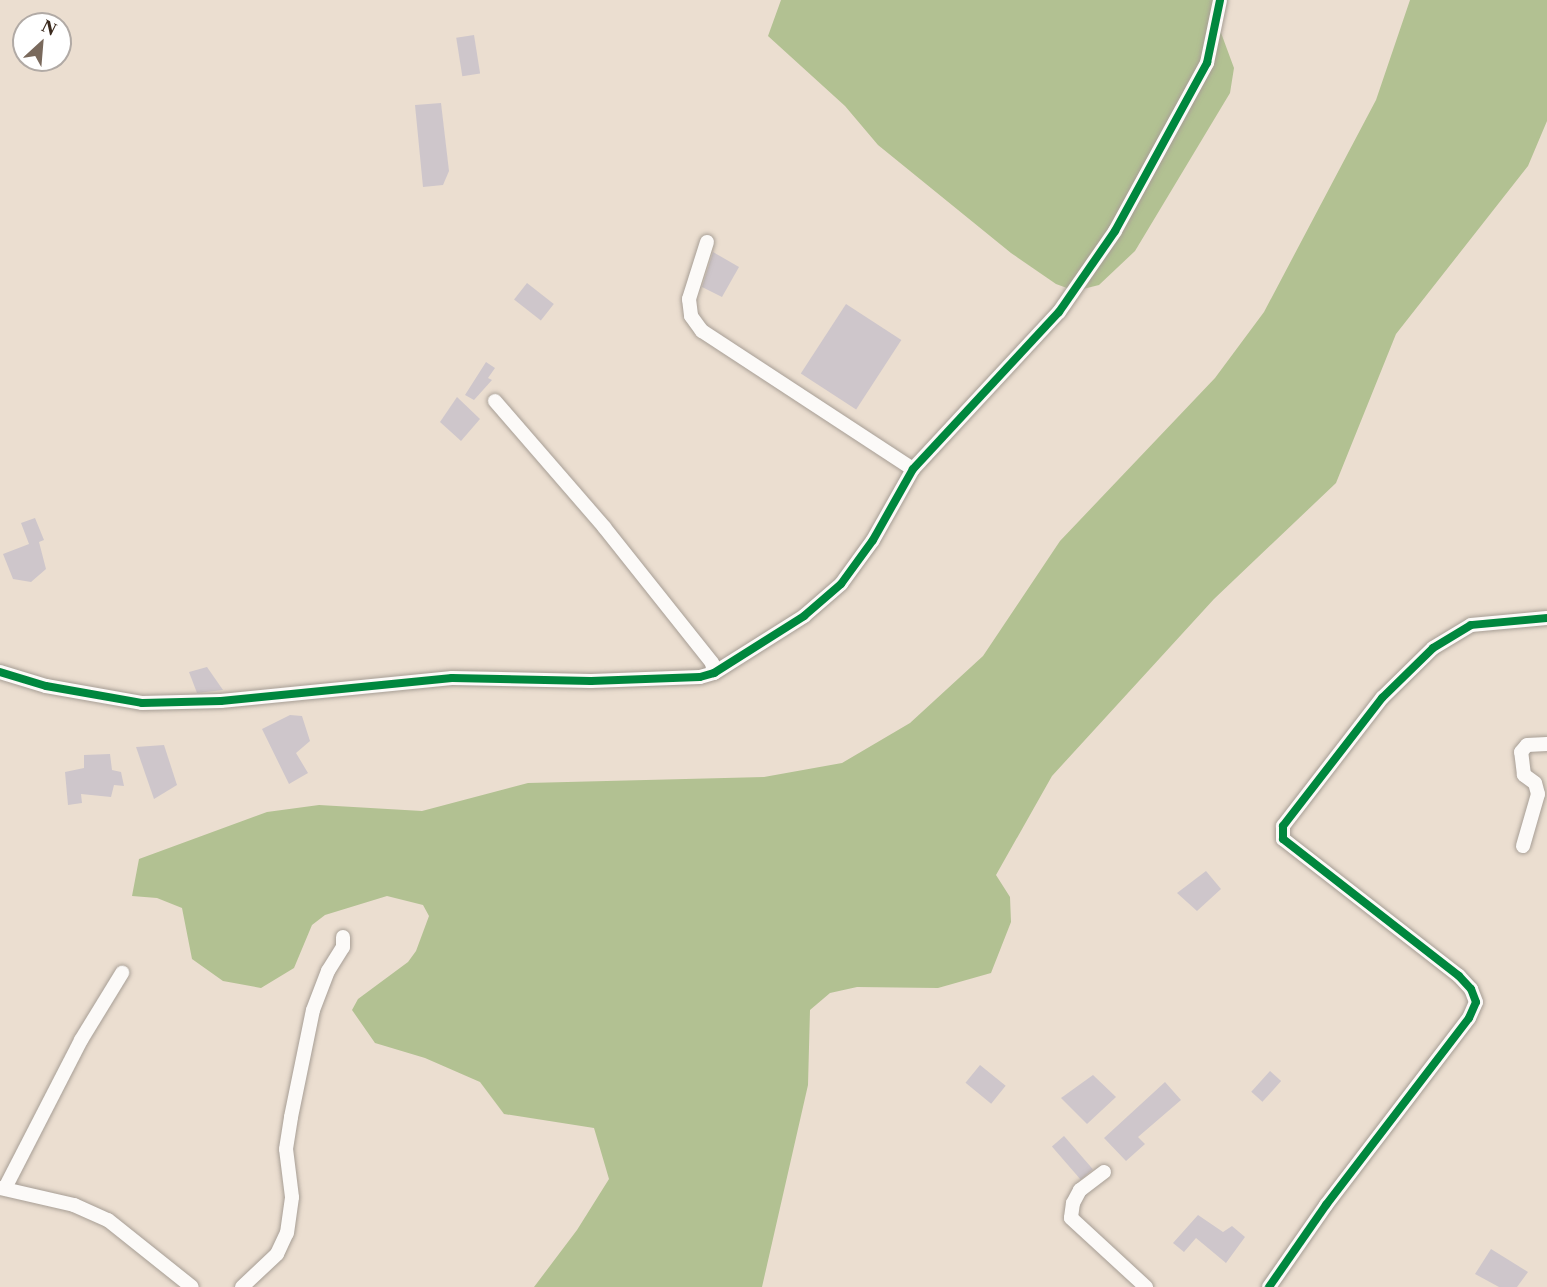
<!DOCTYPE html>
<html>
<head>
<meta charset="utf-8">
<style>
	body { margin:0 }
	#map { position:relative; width:1547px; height:1287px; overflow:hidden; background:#ebded0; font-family:"Libre Caslon Text",serif }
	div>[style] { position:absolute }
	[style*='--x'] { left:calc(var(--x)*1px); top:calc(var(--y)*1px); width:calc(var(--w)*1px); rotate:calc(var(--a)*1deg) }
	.forest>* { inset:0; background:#b2c192 }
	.building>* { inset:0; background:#cec6cb; transform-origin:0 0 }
	.roads { filter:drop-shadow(0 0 2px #a79e95) drop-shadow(0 0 2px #a79e95) }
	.minor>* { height:14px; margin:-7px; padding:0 7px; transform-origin:7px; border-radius:7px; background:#fcfaf8 }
	.cycleway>* { height:8px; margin:-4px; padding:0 4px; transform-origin:4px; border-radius:4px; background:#00873e }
	span { translate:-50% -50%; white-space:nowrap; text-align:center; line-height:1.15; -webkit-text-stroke:4.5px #fff; paint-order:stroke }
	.north { position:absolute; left:12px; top:12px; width:60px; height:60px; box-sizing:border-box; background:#fff; border:2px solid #b1aaa5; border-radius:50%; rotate:26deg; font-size:16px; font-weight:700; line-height:24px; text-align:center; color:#3b2a1e }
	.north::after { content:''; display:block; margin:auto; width:21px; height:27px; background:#79695c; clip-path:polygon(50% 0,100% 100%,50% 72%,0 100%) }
</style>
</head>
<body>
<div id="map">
	<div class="forest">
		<i style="clip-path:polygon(781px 0,1217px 0,1217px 22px,1234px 68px,1230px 93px,1135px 251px,1099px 285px,1075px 291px,1056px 284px,1011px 253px,878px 145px,845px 106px,768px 36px)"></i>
		<i style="clip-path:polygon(1410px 0,1547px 0,1547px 121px,1528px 166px,1396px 334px,1336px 483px,1214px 599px,1052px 776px,996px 875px,1010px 897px,1011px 922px,991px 973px,938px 988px,857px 987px,830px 993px,810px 1010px,808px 1085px,762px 1287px,534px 1287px,577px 1230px,609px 1179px,594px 1128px,504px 1114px,480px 1082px,425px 1058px,375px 1043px,352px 1010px,358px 999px,408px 962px,416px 951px,429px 916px,423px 905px,387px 896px,325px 915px,312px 925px,294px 968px,261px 988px,223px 981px,192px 959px,182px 908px,157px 898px,132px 896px,139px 859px,267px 812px,319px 805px,422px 811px,528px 783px,764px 777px,842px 763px,910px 723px,983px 656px,1060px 541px,1215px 378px,1264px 312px,1376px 100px)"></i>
	</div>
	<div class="building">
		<i style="left:474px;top:35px;width:39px;height:18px;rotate:81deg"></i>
		<i style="clip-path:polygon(441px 103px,449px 171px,443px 185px,423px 187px,415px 105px)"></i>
		<i style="clip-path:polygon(713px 252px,739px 267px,722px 297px,702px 287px)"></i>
		<i style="left:527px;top:283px;width:34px;height:21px;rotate:38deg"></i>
		<i style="left:846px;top:304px;width:66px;height:83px;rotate:33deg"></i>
		<i style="clip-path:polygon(486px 362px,495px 368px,488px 378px,492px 380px,474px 400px,465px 395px)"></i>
		<i style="clip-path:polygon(457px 397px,480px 419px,461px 441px,440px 422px)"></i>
		<i style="clip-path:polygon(35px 518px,44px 540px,39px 542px,46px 569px,31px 582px,13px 579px,3px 554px,29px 544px,21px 523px)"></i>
		<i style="clip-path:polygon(207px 667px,223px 690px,197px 693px,189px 672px)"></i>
		<i style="clip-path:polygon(290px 715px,302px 716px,310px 741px,296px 753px,308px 773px,289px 784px,262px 729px)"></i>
		<i style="clip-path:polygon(164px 745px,177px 785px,154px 799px,136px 747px)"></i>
		<i style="clip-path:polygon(110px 754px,112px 770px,121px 772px,124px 786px,114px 785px,111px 797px,81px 794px,82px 803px,68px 805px,65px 772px,84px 768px,84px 755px)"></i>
		<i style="clip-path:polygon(1206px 871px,1221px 889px,1197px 911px,1177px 893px)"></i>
		<i style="left:980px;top:1065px;width:33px;height:23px;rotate:39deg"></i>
		<i style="left:1270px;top:1071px;width:15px;height:28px;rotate:42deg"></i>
		<i style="clip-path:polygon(1093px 1075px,1116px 1097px,1087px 1124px,1061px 1098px)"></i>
		<i style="clip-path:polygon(1165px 1082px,1181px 1100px,1138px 1137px,1145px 1144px,1126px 1161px,1104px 1138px)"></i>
		<i style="left:1064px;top:1136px;width:44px;height:16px;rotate:49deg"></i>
		<i style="clip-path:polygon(1198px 1215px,1223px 1232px,1232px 1226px,1245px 1237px,1226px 1263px,1196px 1238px,1184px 1252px,1173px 1243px)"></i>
		<i style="clip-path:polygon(1491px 1249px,1528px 1272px,1517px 1287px,1499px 1287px,1475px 1274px)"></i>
	</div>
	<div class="roads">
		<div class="minor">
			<i style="--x:707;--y:242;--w:60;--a:107.5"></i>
			<i style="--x:689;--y:299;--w:17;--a:83"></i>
			<i style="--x:691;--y:316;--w:19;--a:54"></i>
			<i style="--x:702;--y:331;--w:252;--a:33.2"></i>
			<i style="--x:495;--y:401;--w:167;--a:49.1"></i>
			<i style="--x:604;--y:527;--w:174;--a:51.5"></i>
			<i style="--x:712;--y:663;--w:10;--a:79"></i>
			<i style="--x:0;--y:672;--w:48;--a:16.9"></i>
			<i style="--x:46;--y:686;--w:97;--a:10"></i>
			<i style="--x:142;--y:703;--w:79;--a:-1.5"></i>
			<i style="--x:221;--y:701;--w:232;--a:-5.7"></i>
			<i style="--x:452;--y:678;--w:139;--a:1.2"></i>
			<i style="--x:591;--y:681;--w:109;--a:-2.1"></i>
			<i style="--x:700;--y:677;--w:15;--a:-16"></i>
			<i style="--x:714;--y:673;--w:107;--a:-32.3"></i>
			<i style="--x:804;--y:616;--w:49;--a:-40.9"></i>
			<i style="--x:841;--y:584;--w:54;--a:-54"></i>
			<i style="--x:873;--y:540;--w:81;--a:-60.6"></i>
			<i style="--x:913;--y:469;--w:214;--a:-47.1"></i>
			<i style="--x:1059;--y:312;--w:98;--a:-55.3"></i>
			<i style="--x:1115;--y:231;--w:192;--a:-61.3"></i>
			<i style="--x:1207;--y:63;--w:64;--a:-78.3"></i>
			<i style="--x:1523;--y:846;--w:54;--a:-73.9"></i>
			<i style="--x:1538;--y:794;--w:11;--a:-105"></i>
			<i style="--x:1535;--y:783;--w:14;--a:-144"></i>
			<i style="--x:1524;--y:775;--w:23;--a:-97"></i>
			<i style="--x:1521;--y:752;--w:9;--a:-49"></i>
			<i style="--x:1527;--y:745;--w:20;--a:-3"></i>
			<i style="--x:1104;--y:1172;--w:30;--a:143"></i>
			<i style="--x:1080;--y:1190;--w:15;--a:118"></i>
			<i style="--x:1073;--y:1203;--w:15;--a:98"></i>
			<i style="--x:1071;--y:1218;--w:102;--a:42.6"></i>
			<i style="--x:0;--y:1188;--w:76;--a:12.9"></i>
			<i style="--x:74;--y:1205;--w:37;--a:24"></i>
			<i style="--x:108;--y:1220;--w:107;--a:38.6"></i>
			<i style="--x:5;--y:1188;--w:166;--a:-62.8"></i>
			<i style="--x:81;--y:1040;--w:79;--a:-58.5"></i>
			<i style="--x:242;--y:1287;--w:48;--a:-43.3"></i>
			<i style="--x:277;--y:1254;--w:23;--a:-65"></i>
			<i style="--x:287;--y:1233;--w:36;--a:-82"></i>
			<i style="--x:292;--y:1197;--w:48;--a:-97.1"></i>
			<i style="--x:286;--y:1149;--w:32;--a:-81"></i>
			<i style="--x:291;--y:1117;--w:109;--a:-78.4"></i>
			<i style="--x:313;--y:1010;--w:42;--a:-69"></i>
			<i style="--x:328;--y:971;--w:28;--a:-58"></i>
			<i style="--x:343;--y:947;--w:10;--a:-90"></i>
			<i style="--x:1269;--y:1287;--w:100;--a:-55.2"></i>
			<i style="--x:1326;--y:1205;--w:235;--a:-52.6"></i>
			<i style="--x:1469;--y:1018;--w:17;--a:-66"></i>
			<i style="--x:1476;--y:1002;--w:14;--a:-111"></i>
			<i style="--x:1471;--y:989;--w:18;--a:-133"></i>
			<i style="--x:1459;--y:976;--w:223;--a:-142.1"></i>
			<i style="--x:1283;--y:839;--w:13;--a:-90"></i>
			<i style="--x:1283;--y:826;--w:162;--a:-52.3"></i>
			<i style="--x:1382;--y:698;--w:71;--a:-44.4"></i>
			<i style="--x:1433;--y:648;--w:44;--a:-31.2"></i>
			<i style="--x:1471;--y:625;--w:76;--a:-5.3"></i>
		</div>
	</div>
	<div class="cycleway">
		<i style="--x:0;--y:672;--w:48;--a:16.9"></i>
		<i style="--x:46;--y:686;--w:97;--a:10"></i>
		<i style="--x:142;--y:703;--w:79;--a:-1.5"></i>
		<i style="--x:221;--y:701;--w:232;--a:-5.7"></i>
		<i style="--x:452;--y:678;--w:139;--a:1.2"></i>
		<i style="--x:591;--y:681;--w:109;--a:-2.1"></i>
		<i style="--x:700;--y:677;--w:15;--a:-16"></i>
		<i style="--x:714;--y:673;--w:107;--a:-32.3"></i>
		<i style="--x:804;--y:616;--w:49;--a:-40.9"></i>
		<i style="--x:841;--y:584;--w:54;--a:-54"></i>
		<i style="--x:873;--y:540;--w:81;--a:-60.6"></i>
		<i style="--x:913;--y:469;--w:214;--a:-47.1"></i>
		<i style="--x:1059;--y:312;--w:98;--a:-55.3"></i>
		<i style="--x:1115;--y:231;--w:192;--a:-61.3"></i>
		<i style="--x:1207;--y:63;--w:64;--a:-78.3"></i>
		<i style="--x:1269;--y:1287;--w:100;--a:-55.2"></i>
		<i style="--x:1326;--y:1205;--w:235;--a:-52.6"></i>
		<i style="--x:1469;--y:1018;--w:17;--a:-66"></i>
		<i style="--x:1476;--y:1002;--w:14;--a:-111"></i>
		<i style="--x:1471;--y:989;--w:18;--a:-133"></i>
		<i style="--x:1459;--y:976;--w:223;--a:-142.1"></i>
		<i style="--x:1283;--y:839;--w:13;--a:-90"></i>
		<i style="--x:1283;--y:826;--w:162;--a:-52.3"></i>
		<i style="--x:1382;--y:698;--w:71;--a:-44.4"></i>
		<i style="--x:1433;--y:648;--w:44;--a:-31.2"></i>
		<i style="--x:1471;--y:625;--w:76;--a:-5.3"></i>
	</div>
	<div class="north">N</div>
</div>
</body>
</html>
